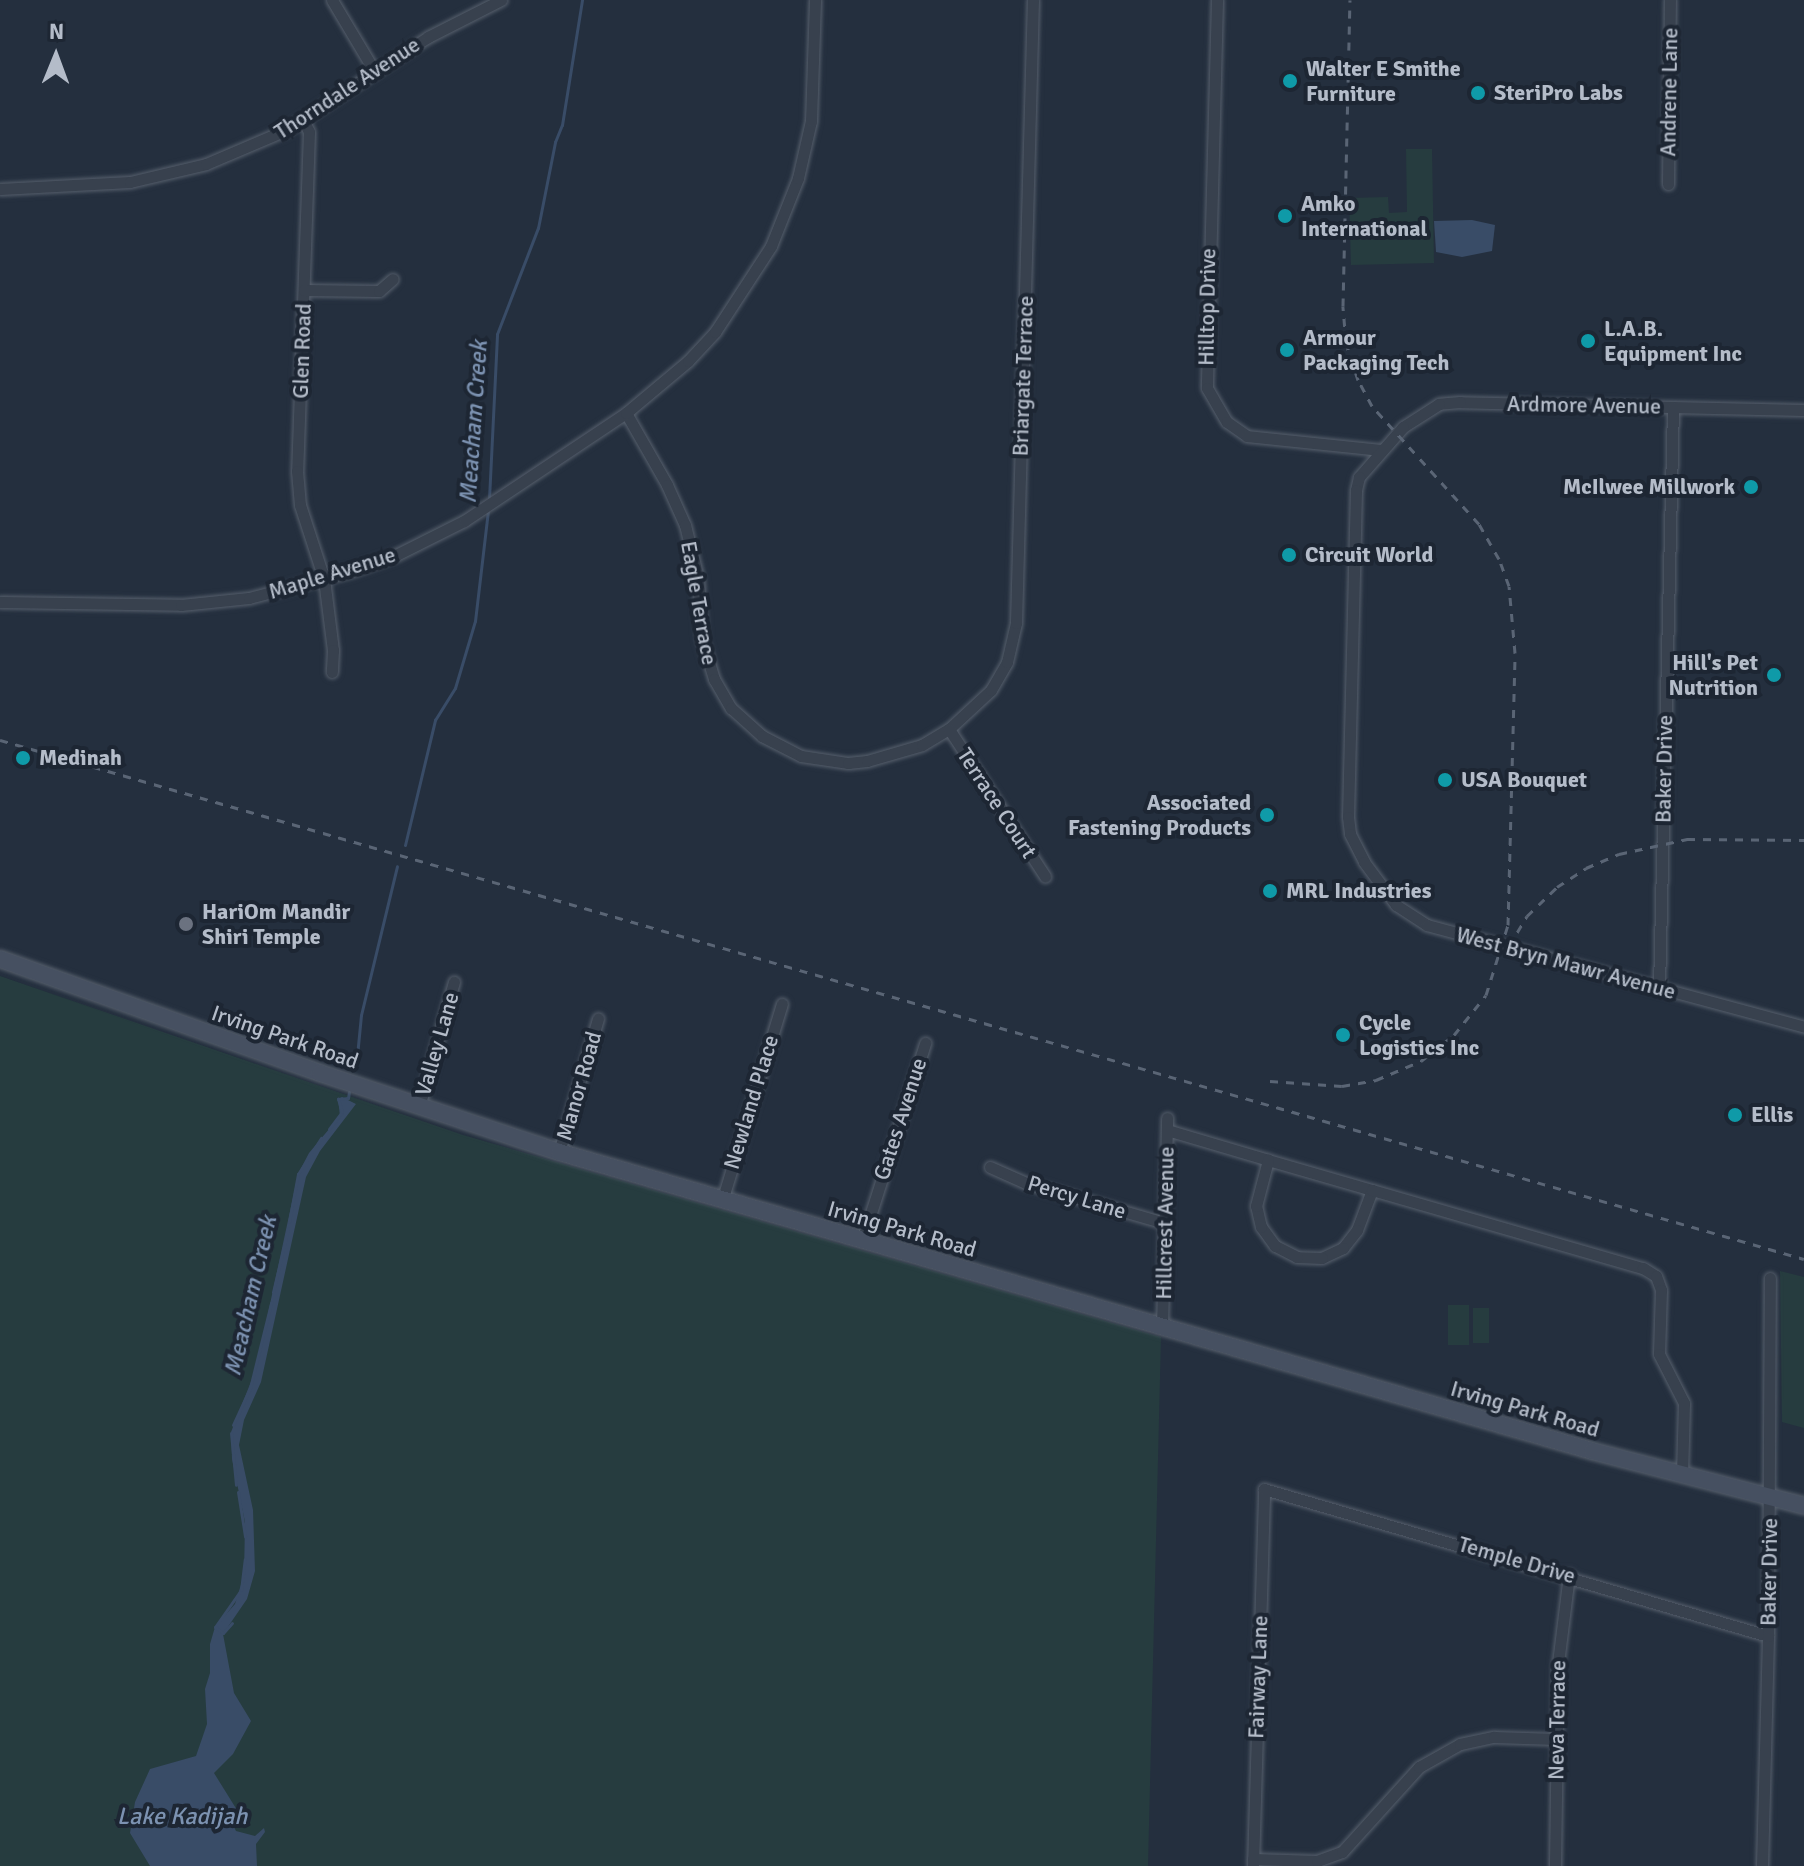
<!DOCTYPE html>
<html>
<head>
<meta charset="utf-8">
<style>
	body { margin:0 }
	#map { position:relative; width:1804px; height:1866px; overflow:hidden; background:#242f3e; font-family:Signika,sans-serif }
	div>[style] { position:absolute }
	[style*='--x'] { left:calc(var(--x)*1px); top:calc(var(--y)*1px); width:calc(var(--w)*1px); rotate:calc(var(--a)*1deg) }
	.green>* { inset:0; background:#263c3f; transform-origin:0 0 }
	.water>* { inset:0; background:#394c67 }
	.stream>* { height:3px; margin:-1.5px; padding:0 1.5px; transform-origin:1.5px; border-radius:1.5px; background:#394c67 }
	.roads { filter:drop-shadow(0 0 2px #565f6c) drop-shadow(0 0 2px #565f6c) }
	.minor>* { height:11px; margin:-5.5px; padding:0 5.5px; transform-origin:5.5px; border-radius:5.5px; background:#38414e }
	.secondary>* { height:16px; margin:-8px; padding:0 8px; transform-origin:8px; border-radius:8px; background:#465061 }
	.rail>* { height:3px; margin-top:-1.5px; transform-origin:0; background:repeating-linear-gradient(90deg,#5a6575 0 8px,transparent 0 16px) }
	.dots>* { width:22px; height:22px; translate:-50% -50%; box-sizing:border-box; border:4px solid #1d2633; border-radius:50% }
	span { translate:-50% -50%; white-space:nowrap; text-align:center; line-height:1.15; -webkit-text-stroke:8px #1d2633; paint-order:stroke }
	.poi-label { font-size:22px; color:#b4bcc9; font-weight:700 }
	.left { translate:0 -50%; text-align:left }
	.right { translate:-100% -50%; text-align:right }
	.street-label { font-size:22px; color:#b4bcc9 }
	.water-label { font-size:24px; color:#7c92b1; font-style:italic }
	.north { position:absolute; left:16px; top:16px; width:80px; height:80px; -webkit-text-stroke:6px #1d2633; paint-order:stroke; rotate:1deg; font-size:22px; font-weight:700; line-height:32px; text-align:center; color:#b4bcc9 }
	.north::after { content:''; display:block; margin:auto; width:28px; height:36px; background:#b4bcc9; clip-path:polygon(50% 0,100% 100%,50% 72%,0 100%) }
</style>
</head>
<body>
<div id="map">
	<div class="green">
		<i style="clip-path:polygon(1406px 149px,1432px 149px,1434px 263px,1351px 265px,1349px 198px,1388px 197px,1389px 213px,1407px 212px)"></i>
		<i style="clip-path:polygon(0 976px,463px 1135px,1161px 1337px,1148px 1866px,0 1866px)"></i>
		<i style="clip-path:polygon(1780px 1271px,1804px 1277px,1804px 1428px,1782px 1422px)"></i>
		<i style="left:1448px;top:1305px;width:21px;height:40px"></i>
		<i style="left:1473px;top:1308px;width:16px;height:35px"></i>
	</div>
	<div class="water">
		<i style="clip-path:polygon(1472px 220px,1495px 225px,1492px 251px,1462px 257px,1436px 252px,1434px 221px)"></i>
		<i style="clip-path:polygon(342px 1097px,356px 1104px,320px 1151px,306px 1177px,261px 1382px,244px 1420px,239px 1445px,253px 1510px,255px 1571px,247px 1599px,223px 1634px,234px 1693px,251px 1721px,233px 1754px,214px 1773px,237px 1810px,232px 1823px,236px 1831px,255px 1836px,264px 1828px,265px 1832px,256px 1844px,257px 1866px,150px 1866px,130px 1833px,135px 1802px,150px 1769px,196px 1756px,207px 1724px,205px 1689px,210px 1673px,210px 1644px,215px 1627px,235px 1604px,244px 1575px,245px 1522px,232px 1459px,231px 1432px,256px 1369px,298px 1174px,309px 1153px,340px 1116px,338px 1099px)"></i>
	</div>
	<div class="stream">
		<i style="--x:489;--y:499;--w:165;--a:-87.2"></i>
		<i style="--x:497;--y:334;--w:114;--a:-68.9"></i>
		<i style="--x:538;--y:228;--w:88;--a:-78.8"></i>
		<i style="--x:555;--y:142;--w:18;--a:-68"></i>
		<i style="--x:562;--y:125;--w:127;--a:-80.9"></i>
		<i style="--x:405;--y:845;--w:129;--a:-76.5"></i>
		<i style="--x:435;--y:720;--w:38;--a:-58"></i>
		<i style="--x:455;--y:688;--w:70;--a:-73.4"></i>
		<i style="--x:475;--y:621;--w:111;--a:-83.3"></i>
		<i style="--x:356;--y:1066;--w:51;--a:-84.4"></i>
		<i style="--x:361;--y:1015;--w:153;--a:-76.4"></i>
		<i style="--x:329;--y:1129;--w:21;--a:-53"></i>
		<i style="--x:342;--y:1112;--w:14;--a:-107"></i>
		<i style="--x:338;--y:1099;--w:10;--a:-6"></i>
		<i style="--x:348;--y:1098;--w:6;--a:-81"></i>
		<i style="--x:289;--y:1222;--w:49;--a:-79.4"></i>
		<i style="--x:298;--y:1174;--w:43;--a:-57.4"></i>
		<i style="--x:273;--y:1292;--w:65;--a:-76.6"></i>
		<i style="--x:233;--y:1425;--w:41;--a:-65.3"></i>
		<i style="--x:250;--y:1388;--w:88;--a:-76.1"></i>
		<i style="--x:231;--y:1433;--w:52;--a:84.5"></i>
		<i style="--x:238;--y:1492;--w:45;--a:81"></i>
		<i style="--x:232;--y:1623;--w:13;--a:132"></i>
		<i style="--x:223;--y:1633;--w:10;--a:-143"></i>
		<i style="--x:215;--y:1627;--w:45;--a:-54.9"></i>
		<i style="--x:241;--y:1590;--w:31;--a:-83"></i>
	</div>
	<div class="roads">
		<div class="minor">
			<i style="--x:332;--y:0;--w:84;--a:59.2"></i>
			<i style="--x:1217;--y:0;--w:388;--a:91.5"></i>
			<i style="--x:1207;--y:388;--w:39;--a:60"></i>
			<i style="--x:1227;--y:422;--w:24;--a:35"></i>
			<i style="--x:1247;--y:436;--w:134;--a:6"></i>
			<i style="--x:303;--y:120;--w:13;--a:63"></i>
			<i style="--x:309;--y:132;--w:339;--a:92"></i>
			<i style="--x:297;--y:471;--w:34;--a:85"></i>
			<i style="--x:300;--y:505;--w:78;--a:72"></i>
			<i style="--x:324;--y:579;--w:72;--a:82.8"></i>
			<i style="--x:333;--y:650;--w:22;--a:93"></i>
			<i style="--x:1668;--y:184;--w:184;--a:-89.4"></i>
			<i style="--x:0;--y:189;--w:130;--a:-3.1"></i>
			<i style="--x:130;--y:182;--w:78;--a:-13.3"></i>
			<i style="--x:206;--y:164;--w:89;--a:-23.1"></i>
			<i style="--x:288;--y:129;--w:168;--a:-33.3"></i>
			<i style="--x:428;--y:37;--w:82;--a:-26.9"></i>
			<i style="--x:304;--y:290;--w:75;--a:0.8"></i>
			<i style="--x:379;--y:291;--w:18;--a:-41"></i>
			<i style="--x:1804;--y:410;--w:344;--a:-178.7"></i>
			<i style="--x:1460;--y:402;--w:21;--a:175"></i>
			<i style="--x:1439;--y:404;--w:43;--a:147.4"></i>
			<i style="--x:1403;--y:427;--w:67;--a:131.3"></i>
			<i style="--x:1359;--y:477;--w:13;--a:103"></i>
			<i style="--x:1356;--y:490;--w:327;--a:91.4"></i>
			<i style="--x:1348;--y:817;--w:17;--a:83"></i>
			<i style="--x:1350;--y:834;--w:31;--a:63"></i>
			<i style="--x:1364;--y:862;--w:54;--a:53.3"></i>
			<i style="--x:1396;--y:905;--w:37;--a:33"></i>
			<i style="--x:1427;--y:925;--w:391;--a:15.1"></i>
			<i style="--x:626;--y:413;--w:83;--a:60.3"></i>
			<i style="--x:667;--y:485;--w:44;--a:65.8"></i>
			<i style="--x:685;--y:525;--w:55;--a:76.2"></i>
			<i style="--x:698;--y:578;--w:61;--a:86.2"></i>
			<i style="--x:702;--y:639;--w:42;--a:73.3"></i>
			<i style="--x:714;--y:679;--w:34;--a:60"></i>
			<i style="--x:731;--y:708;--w:42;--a:42.1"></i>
			<i style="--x:762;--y:736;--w:44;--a:27.1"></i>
			<i style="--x:801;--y:756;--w:48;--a:8.5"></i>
			<i style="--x:848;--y:763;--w:19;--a:-6"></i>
			<i style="--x:867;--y:761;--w:57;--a:-16.2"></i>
			<i style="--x:922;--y:745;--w:31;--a:-31"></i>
			<i style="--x:949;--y:729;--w:57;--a:-42.9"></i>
			<i style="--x:991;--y:690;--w:32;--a:-60"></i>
			<i style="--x:1007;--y:662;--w:40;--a:-77"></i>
			<i style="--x:1016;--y:623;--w:623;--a:-88.44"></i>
			<i style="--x:0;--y:602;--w:181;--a:0.9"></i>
			<i style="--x:181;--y:605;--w:68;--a:-5.9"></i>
			<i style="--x:249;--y:598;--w:106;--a:-14.8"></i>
			<i style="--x:351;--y:571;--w:48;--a:-19.6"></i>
			<i style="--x:396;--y:555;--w:76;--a:-26.6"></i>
			<i style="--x:464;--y:521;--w:195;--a:-33.7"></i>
			<i style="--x:626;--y:413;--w:81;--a:-40"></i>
			<i style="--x:688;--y:361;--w:40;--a:-47"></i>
			<i style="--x:715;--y:332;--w:103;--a:-56.9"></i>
			<i style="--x:771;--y:246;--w:73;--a:-68.3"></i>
			<i style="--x:798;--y:178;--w:58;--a:-77.2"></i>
			<i style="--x:811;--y:121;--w:121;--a:-88.1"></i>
			<i style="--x:949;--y:729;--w:176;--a:56.9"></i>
			<i style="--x:1659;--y:988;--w:581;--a:-88.62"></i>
			<i style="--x:419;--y:1107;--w:130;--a:-74.4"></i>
			<i style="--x:1167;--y:1130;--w:105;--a:16.5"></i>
			<i style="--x:559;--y:1152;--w:139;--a:-73.7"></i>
			<i style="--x:1268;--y:1160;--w:108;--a:16.1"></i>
			<i style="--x:1372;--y:1190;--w:43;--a:110.6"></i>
			<i style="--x:1357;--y:1230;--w:23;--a:128"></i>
			<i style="--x:1343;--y:1248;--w:23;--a:155"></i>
			<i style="--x:1322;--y:1258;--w:25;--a:-178"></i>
			<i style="--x:1297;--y:1257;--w:25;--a:-153"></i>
			<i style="--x:1275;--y:1246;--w:24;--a:-126"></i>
			<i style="--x:1261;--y:1227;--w:22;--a:-103"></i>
			<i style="--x:1256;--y:1206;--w:48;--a:-75.4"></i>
			<i style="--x:990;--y:1167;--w:39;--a:24"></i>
			<i style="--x:1026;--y:1183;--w:145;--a:16.1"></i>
			<i style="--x:1372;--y:1190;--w:282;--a:16.1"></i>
			<i style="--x:1643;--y:1268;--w:15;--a:32"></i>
			<i style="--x:1656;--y:1276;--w:15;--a:70"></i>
			<i style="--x:1661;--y:1290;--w:64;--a:91.8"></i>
			<i style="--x:1659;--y:1354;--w:55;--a:63"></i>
			<i style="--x:1684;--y:1403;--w:71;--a:91.6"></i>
			<i style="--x:722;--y:1201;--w:206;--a:-73.1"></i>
			<i style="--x:862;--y:1241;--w:208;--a:-72.3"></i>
			<i style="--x:1162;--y:1328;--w:210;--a:-88.6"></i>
			<i style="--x:1253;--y:1859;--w:64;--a:1.8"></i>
			<i style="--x:1317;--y:1861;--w:27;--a:-20"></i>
			<i style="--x:1342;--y:1852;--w:115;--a:-47.8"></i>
			<i style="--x:1419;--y:1767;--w:47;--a:-29.3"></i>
			<i style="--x:1460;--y:1744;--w:35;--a:-12"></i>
			<i style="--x:1494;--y:1737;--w:62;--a:1.8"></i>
			<i style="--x:1253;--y:1866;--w:377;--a:-88.3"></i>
			<i style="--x:1264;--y:1489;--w:525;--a:16.26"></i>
			<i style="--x:1555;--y:1866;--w:203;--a:-89.2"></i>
			<i style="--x:1558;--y:1663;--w:89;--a:-82.9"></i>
			<i style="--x:1762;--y:1866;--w:230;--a:-88.5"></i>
			<i style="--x:1768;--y:1636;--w:358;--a:-89.7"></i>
		</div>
		<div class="secondary">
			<i style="--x:0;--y:959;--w:340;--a:19.6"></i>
			<i style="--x:320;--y:1073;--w:252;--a:18.3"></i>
			<i style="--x:559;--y:1152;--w:1075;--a:16.14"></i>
			<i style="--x:1592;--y:1451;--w:219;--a:14.5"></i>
		</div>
	</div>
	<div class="rail">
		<i style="--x:0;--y:740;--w:1877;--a:16.05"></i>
		<i style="--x:1509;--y:946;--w:35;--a:-59"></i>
		<i style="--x:1527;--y:916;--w:42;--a:-44"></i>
		<i style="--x:1557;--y:887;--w:35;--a:-33"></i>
		<i style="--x:1586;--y:868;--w:36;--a:-23"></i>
		<i style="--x:1619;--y:854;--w:70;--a:-12.4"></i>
		<i style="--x:1687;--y:839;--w:117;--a:0.5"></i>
		<i style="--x:1270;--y:1081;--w:72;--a:4"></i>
		<i style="--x:1342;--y:1086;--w:35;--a:-10"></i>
		<i style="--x:1376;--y:1080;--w:49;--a:-22.9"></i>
		<i style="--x:1421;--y:1061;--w:42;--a:-38.2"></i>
		<i style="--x:1454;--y:1035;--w:51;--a:-51.3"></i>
		<i style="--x:1486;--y:995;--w:73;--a:-72.6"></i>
		<i style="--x:1508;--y:925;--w:272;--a:-88.5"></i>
		<i style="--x:1515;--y:653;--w:67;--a:-95.1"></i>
		<i style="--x:1509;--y:586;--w:29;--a:-110"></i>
		<i style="--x:1499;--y:559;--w:40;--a:-119.7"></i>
		<i style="--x:1479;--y:524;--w:159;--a:-132.2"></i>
		<i style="--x:1372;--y:406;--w:30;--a:-118"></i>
		<i style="--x:1358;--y:380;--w:40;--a:-108"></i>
		<i style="--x:1346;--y:342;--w:36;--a:-95"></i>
		<i style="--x:1343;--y:306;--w:306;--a:-88.7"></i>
	</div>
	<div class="dots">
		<i style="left:1290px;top:81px;background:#0f9aa8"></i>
		<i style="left:1478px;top:93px;background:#0f9aa8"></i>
		<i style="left:1285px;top:216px;background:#0f9aa8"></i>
		<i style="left:1588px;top:341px;background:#0f9aa8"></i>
		<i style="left:1287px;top:350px;background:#0f9aa8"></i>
		<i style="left:1751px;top:487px;background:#0f9aa8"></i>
		<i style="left:1289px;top:555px;background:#0f9aa8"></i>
		<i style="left:1774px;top:675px;background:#0f9aa8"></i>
		<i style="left:23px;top:758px;background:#0f9aa8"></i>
		<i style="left:1445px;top:780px;background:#0f9aa8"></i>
		<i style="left:1267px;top:815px;background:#0f9aa8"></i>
		<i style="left:1270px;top:891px;background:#0f9aa8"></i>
		<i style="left:186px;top:924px;background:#6b7280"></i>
		<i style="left:1343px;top:1035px;background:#0f9aa8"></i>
		<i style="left:1735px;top:1115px;background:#0f9aa8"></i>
	</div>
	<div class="poi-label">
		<span class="left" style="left:1306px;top:81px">Walter E Smithe<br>Furniture</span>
		<span class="left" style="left:1494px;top:93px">SteriPro Labs</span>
		<span class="left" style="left:1301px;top:216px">Amko<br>International</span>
		<span class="left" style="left:1604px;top:341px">L.A.B.<br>Equipment Inc</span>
		<span class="left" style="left:1303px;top:350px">Armour<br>Packaging Tech</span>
		<span class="right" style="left:1735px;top:487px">McIlwee Millwork</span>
		<span class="left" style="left:1305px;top:555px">Circuit World</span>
		<span class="right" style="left:1758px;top:675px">Hill's Pet<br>Nutrition</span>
		<span class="left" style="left:39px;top:758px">Medinah</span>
		<span class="left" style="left:1461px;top:780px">USA Bouquet</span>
		<span class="right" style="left:1251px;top:815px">Associated<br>Fastening Products</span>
		<span class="left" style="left:1286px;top:891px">MRL Industries</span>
		<span class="left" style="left:202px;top:924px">HariOm Mandir<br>Shiri Temple</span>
		<span class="left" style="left:1359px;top:1035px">Cycle<br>Logistics Inc</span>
		<span class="left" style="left:1751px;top:1115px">Ellis</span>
	</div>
	<div class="street-label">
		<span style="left:347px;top:88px;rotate:-33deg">Thorndale Avenue</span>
		<span style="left:1669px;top:92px;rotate:-89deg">Andrene Lane</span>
		<span style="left:1207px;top:307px;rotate:-89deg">Hilltop Drive</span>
		<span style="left:302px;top:351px;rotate:-88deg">Glen Road</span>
		<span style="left:1023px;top:376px;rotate:-88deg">Briargate Terrace</span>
		<span style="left:1584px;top:405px;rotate:1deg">Ardmore Avenue</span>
		<span style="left:332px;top:573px;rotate:-17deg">Maple Avenue</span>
		<span style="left:699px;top:603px;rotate:80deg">Eagle Terrace</span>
		<span style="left:1664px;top:769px;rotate:-89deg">Baker Drive</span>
		<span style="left:997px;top:803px;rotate:57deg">Terrace Court</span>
		<span style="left:1566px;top:963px;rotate:15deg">West Bryn Mawr Avenue</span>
		<span style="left:285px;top:1037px;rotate:19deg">Irving Park Road</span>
		<span style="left:437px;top:1044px;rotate:-74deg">Valley Lane</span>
		<span style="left:579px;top:1086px;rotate:-74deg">Manor Road</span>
		<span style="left:751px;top:1102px;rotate:-73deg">Newland Place</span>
		<span style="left:900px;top:1119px;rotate:-72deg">Gates Avenue</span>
		<span style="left:1077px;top:1197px;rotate:17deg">Percy Lane</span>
		<span style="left:1165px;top:1223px;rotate:-89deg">Hillcrest Avenue</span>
		<span style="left:902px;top:1229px;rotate:16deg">Irving Park Road</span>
		<span style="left:1525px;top:1409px;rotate:16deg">Irving Park Road</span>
		<span style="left:1517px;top:1560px;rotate:16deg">Temple Drive</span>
		<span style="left:1769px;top:1572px;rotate:-89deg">Baker Drive</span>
		<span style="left:1258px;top:1677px;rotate:-88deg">Fairway Lane</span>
		<span style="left:1557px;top:1720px;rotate:-89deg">Neva Terrace</span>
	</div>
	<div class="water-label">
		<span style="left:474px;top:422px;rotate:-86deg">Meacham Creek</span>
		<span style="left:251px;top:1296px;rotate:-77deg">Meacham Creek</span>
		<span style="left:182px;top:1817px">Lake Kadijah</span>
	</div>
	<div class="north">N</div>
</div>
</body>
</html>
